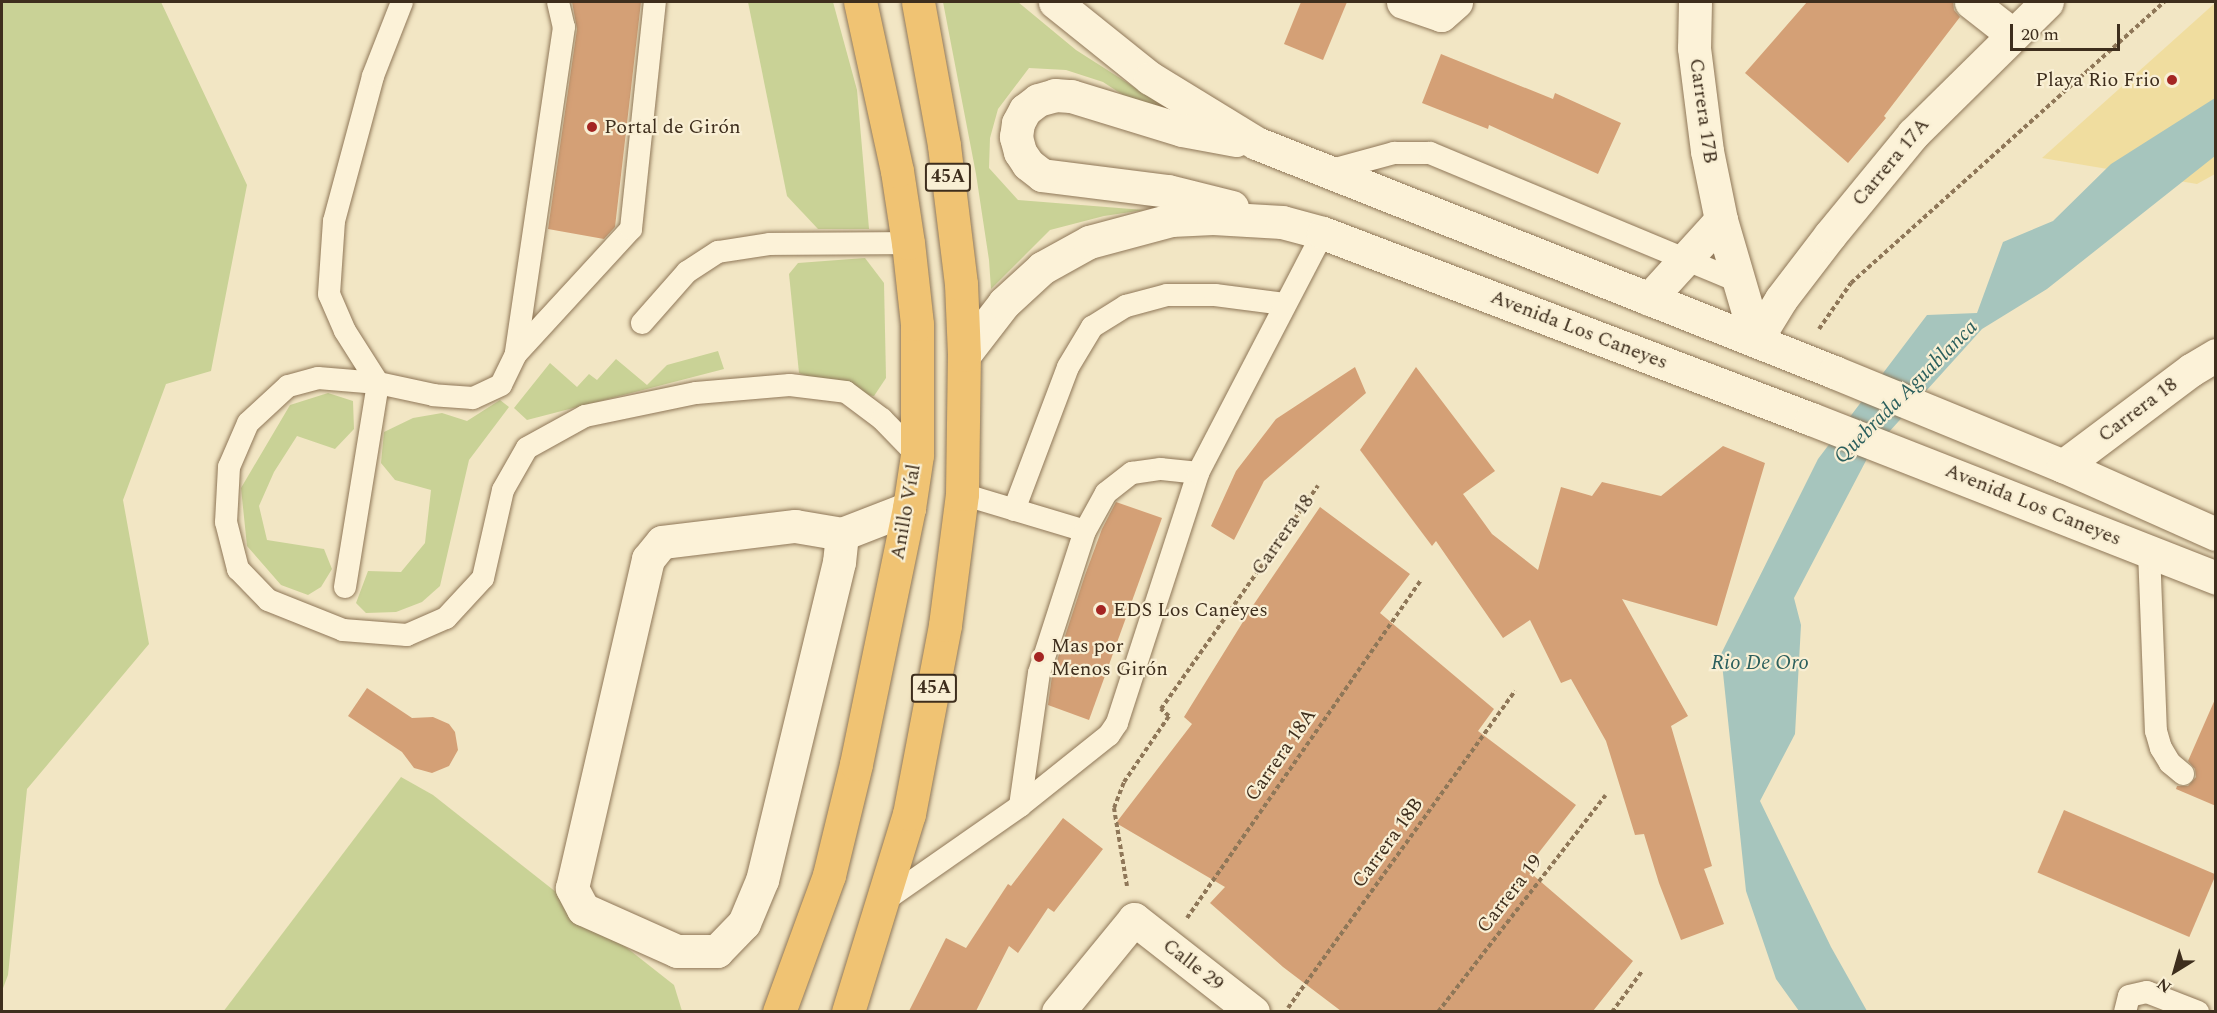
<!DOCTYPE html>
<html>
<head>
<meta charset="utf-8">
<style>
	body { margin:0 }
	#map { position:relative; width:2217px; height:1013px; overflow:hidden; background:#f2e6c4; font-family:Spectral,serif }
	div>[style] { position:absolute }
	[style*='--x'] { left:calc(var(--x)*1px); top:calc(var(--y)*1px); width:calc(var(--w)*1px); rotate:calc(var(--a)*1deg) }
	.green>* { inset:0; background:#c9d296 }
	.sand>* { inset:0; background:#f0dd9f }
	.water>* { inset:0; background:#a6c5bd }
	.building>* { inset:0; background:#d4a076; transform-origin:0 0 }
	.path>* { height:4px; margin-top:-2px; transform-origin:0; background:repeating-linear-gradient(90deg,#8f7758 0 4.5px,transparent 0 7.5px) }
	.roads { filter:drop-shadow(0 0 2px #8f7758) drop-shadow(0 0 2px #8f7758) }
	.service>* { height:22px; margin:-11px; padding:0 11px; transform-origin:11px; border-radius:11px; background:#fcf2d8 }
	.minor>* { height:33px; margin:-16.5px; padding:0 16.5px; transform-origin:16.5px; border-radius:16.5px; background:#fcf2d8 }
	.secondary>* { height:33px; margin:-16.5px; padding:0 16.5px; transform-origin:16.5px; border-radius:16.5px; background:#fcf2d8 }
	.trunk>* { height:33px; margin:-16.5px; padding:0 16.5px; transform-origin:16.5px; border-radius:16.5px; background:#f0c373 }
	.dots>* { width:16px; height:16px; translate:-50% -50%; box-sizing:border-box; border:3px solid #f9efd4; border-radius:50% }
	span { translate:-50% -50%; white-space:nowrap; text-align:center; line-height:1.15; -webkit-text-stroke:4.5px #f9efd4; paint-order:stroke }
	.shield-label span { padding:2px 4px; background:#f9efd4; border:2px solid; border-radius:4px; -webkit-text-stroke-width:0 }
	.shield-label { font-size:18px; color:#3e2e1d; font-weight:700 }
	.poi-label { font-size:20px; color:#3e2e1d }
	.right { translate:-100% -50%; text-align:right }
	.left { translate:0 -50%; text-align:left }
	.street-label { font-size:20px; color:#3e2e1d }
	.water-label { font-size:21px; color:#2b5f5d; font-style:italic }
	.frame { position:absolute; inset:0; border:3px solid #3e2e1d; pointer-events:none }
	.north { position:absolute; left:2145px; top:941px; width:60px; height:60px; -webkit-text-stroke:4px #f9efd4; paint-order:stroke; rotate:217deg; font-size:16px; font-weight:700; line-height:24px; text-align:center; color:#3e2e1d }
	.north::after { content:''; display:block; margin:auto; width:21px; height:27px; background:#3e2e1d; clip-path:polygon(50% 0,100% 100%,50% 72%,0 100%) }
	.scale { position:absolute; left:2010px; top:24px; width:110px; height:27px; box-sizing:border-box; border:3px solid #3e2e1d; border-top:0; padding-left:8px; font-size:18px; line-height:21px; white-space:nowrap; color:#3e2e1d; -webkit-text-stroke:4px #f9efd4; paint-order:stroke }
</style>
</head>
<body>
<div id="map">
	<div class="green">
		<i style="clip-path:polygon(2px 2px,161px 2px,247px 185px,211px 371px,166px 384px,123px 500px,149px 644px,27px 789px,8px 975px,2px 991px)"></i>
		<i style="clip-path:polygon(748px 2px,833px 2px,857px 90px,869px 229px,818px 229px,787px 196px)"></i>
		<i style="clip-path:polygon(943px 2px,1018px 2px,1076px 50px,1184px 119px,1143px 108px,1103px 82px,1066px 70px,1029px 68px,998px 109px,990px 138px,989px 168px,1018px 200px,1144px 210px,1104px 216px,1050px 230px,991px 289px,989px 260px,976px 174px)"></i>
		<i style="clip-path:polygon(865px 258px,884px 283px,886px 378px,874px 396px,846px 392px,799px 373px,789px 274px,798px 263px)"></i>
		<i style="clip-path:polygon(718px 351px,724px 369px,527px 420px,514px 408px,550px 363px,577px 387px,589px 374px,597px 380px,616px 359px,647px 385px,667px 365px)"></i>
		<i style="clip-path:polygon(328px 393px,353px 401px,354px 429px,335px 449px,297px 436px,274px 472px,259px 506px,267px 540px,324px 549px,332px 569px,321px 587px,308px 595px,281px 585px,247px 546px,241px 488px,290px 405px)"></i>
		<i style="clip-path:polygon(500px 400px,509px 407px,469px 460px,440px 586px,422px 602px,396px 612px,366px 613px,356px 603px,368px 571px,401px 572px,425px 543px,431px 490px,395px 480px,381px 463px,384px 432px,413px 418px,442px 413px,467px 421px)"></i>
		<i style="clip-path:polygon(401px 777px,433px 795px,674px 985px,682px 1011px,223px 1012px)"></i>
	</div>
	<div class="sand">
		<i style="clip-path:polygon(2215px 3px,2215px 174px,2197px 184px,2042px 158px)"></i>
	</div>
	<div class="water">
		<i style="clip-path:polygon(2215px 98px,2215px 156px,2047px 289px,1982px 329px,1870px 453px,1794px 598px,1801px 625px,1795px 734px,1760px 801px,1831px 947px,1867px 1011px,1799px 1011px,1776px 979px,1746px 891px,1721px 654px,1818px 459px,1927px 315px,1977px 313px,2003px 242px,2053px 221px,2111px 164px)"></i>
	</div>
	<div class="building">
		<i style="clip-path:polygon(572px 2px,641px 2px,615px 227px,604px 239px,548px 229px,577px 29px)"></i>
		<i style="clip-path:polygon(1301px 2px,1347px 2px,1323px 60px,1284px 44px)"></i>
		<i style="clip-path:polygon(1807px 2px,1953px 2px,1954px 10px,1960px 17px,1884px 116px,1886px 118px,1848px 163px,1745px 73px)"></i>
		<i style="clip-path:polygon(1441px 54px,1553px 99px,1555px 93px,1621px 123px,1598px 174px,1489px 125px,1488px 129px,1422px 103px)"></i>
		<i style="clip-path:polygon(1355px 367px,1366px 393px,1264px 481px,1234px 540px,1211px 526px,1236px 471px,1276px 419px)"></i>
		<i style="clip-path:polygon(1416px 367px,1495px 471px,1463px 494px,1492px 534px,1538px 570px,1561px 487px,1592px 496px,1602px 482px,1661px 496px,1723px 446px,1765px 463px,1717px 626px,1622px 599px,1688px 716px,1671px 726px,1712px 866px,1704px 869px,1724px 924px,1681px 940px,1659px 883px,1644px 834px,1635px 835px,1606px 741px,1571px 679px,1561px 683px,1530px 620px,1503px 638px,1436px 541px,1432px 546px,1360px 450px)"></i>
		<i style="clip-path:polygon(1116px 502px,1162px 518px,1089px 720px,1048px 705px,1052px 676px,1085px 575px,1102px 529px)"></i>
		<i style="clip-path:polygon(1320px 507px,1410px 574px,1380px 613px,1494px 709px,1478px 731px,1576px 805px,1526px 869px,1633px 961px,1593px 1011px,1341px 1011px,1283px 967px,1210px 903px,1225px 887px,1116px 823px,1192px 724px,1184px 717px,1254px 604px)"></i>
		<i style="clip-path:polygon(367px 688px,412px 718px,433px 717px,449px 724px,455px 732px,458px 750px,449px 766px,432px 773px,414px 768px,402px 752px,348px 716px)"></i>
		<i style="clip-path:polygon(2216px 697px,2216px 806px,2176px 789px,2177px 786px,2188px 786px,2196px 777px,2195px 769px,2188px 761px)"></i>
		<i style="left:2064px;top:810px;width:165px;height:68px;rotate:23deg"></i>
		<i style="clip-path:polygon(1063px 818px,1103px 849px,1054px 912px,1048px 908px,1018px 953px,1009px 946px,976px 1011px,909px 1011px,946px 938px,966px 948px,1008px 884px,1011px 886px)"></i>
	</div>
	<div class="path">
		<i style="--x:1819;--y:329;--w:56;--a:-55.2"></i>
		<i style="--x:1851;--y:283;--w:421;--a:-41.9"></i>
		<i style="--x:1127;--y:886;--w:79;--a:-99.5"></i>
		<i style="--x:1114;--y:808;--w:28;--a:-69"></i>
		<i style="--x:1124;--y:782;--w:80;--a:-55.7"></i>
		<i style="--x:1169;--y:716;--w:11;--a:-139"></i>
		<i style="--x:1161;--y:709;--w:273;--a:-54.9"></i>
		<i style="--x:1187;--y:918;--w:410;--a:-55.3"></i>
		<i style="--x:1288;--y:1008;--w:390;--a:-54.4"></i>
		<i style="--x:1438;--y:1012;--w:274;--a:-52.3"></i>
		<i style="--x:1612;--y:1012;--w:52;--a:-53.6"></i>
	</div>
	<div class="roads">
		<div class="service">
			<i style="--x:558;--y:2;--w:26;--a:77"></i>
			<i style="--x:564;--y:27;--w:331;--a:98.4"></i>
			<i style="--x:516;--y:354;--w:34;--a:116"></i>
			<i style="--x:501;--y:385;--w:31;--a:155"></i>
			<i style="--x:473;--y:398;--w:39;--a:-176"></i>
			<i style="--x:434;--y:395;--w:57;--a:-167.9"></i>
			<i style="--x:378;--y:383;--w:60;--a:-175.2"></i>
			<i style="--x:318;--y:378;--w:31;--a:165"></i>
			<i style="--x:288;--y:386;--w:54;--a:137.2"></i>
			<i style="--x:248;--y:423;--w:48;--a:113.4"></i>
			<i style="--x:229;--y:467;--w:55;--a:93.1"></i>
			<i style="--x:226;--y:522;--w:49;--a:75.7"></i>
			<i style="--x:238;--y:569;--w:43;--a:45.9"></i>
			<i style="--x:268;--y:600;--w:81;--a:21.8"></i>
			<i style="--x:343;--y:630;--w:64;--a:4.5"></i>
			<i style="--x:407;--y:635;--w:43;--a:-23.6"></i>
			<i style="--x:446;--y:618;--w:54;--a:-47.2"></i>
			<i style="--x:483;--y:578;--w:90;--a:-77.2"></i>
			<i style="--x:503;--y:490;--w:48;--a:-60.3"></i>
			<i style="--x:527;--y:448;--w:66;--a:-28.9"></i>
			<i style="--x:585;--y:416;--w:113;--a:-11.7"></i>
			<i style="--x:696;--y:393;--w:94;--a:-4.9"></i>
			<i style="--x:790;--y:385;--w:56;--a:7.1"></i>
			<i style="--x:846;--y:392;--w:45;--a:36.9"></i>
			<i style="--x:882;--y:419;--w:50;--a:45.8"></i>
			<i style="--x:1324;--y:172;--w:73;--a:-15.2"></i>
			<i style="--x:1394;--y:153;--w:36;--a:0"></i>
			<i style="--x:1430;--y:153;--w:334;--a:22.6"></i>
			<i style="--x:642;--y:323;--w:68;--a:-48.6"></i>
			<i style="--x:687;--y:272;--w:37;--a:-33"></i>
			<i style="--x:718;--y:252;--w:53;--a:-8.7"></i>
			<i style="--x:770;--y:244;--w:138;--a:-0.4"></i>
			<i style="--x:516;--y:354;--w:170;--a:-47.4"></i>
			<i style="--x:631;--y:229;--w:228;--a:-84"></i>
			<i style="--x:962;--y:494;--w:128;--a:16.7"></i>
			<i style="--x:1014;--y:510;--w:153;--a:-69.3"></i>
			<i style="--x:1068;--y:367;--w:47;--a:-59"></i>
			<i style="--x:1092;--y:327;--w:40;--a:-32"></i>
			<i style="--x:1126;--y:306;--w:42;--a:-15"></i>
			<i style="--x:1167;--y:295;--w:48;--a:0"></i>
			<i style="--x:1215;--y:295;--w:70;--a:7.4"></i>
			<i style="--x:2149;--y:551;--w:180;--a:87.8"></i>
			<i style="--x:2156;--y:731;--w:18;--a:74"></i>
			<i style="--x:2161;--y:748;--w:17;--a:59"></i>
			<i style="--x:2170;--y:763;--w:17;--a:40"></i>
			<i style="--x:345;--y:587;--w:207;--a:-80.8"></i>
			<i style="--x:378;--y:383;--w:62;--a:-122.4"></i>
			<i style="--x:345;--y:331;--w:40;--a:-113.4"></i>
			<i style="--x:329;--y:294;--w:73;--a:-86.1"></i>
			<i style="--x:334;--y:221;--w:150;--a:-74.9"></i>
			<i style="--x:373;--y:76;--w:79;--a:-68.6"></i>
			<i style="--x:1020;--y:806;--w:134;--a:-81.9"></i>
			<i style="--x:1039;--y:673;--w:149;--a:-72.1"></i>
			<i style="--x:1085;--y:531;--w:43;--a:-61.1"></i>
			<i style="--x:1106;--y:493;--w:33;--a:-38"></i>
			<i style="--x:1132;--y:473;--w:29;--a:-8"></i>
			<i style="--x:1161;--y:469;--w:37;--a:6"></i>
			<i style="--x:884;--y:901;--w:166;--a:-34.9"></i>
			<i style="--x:1020;--y:806;--w:114;--a:-38.6"></i>
			<i style="--x:1109;--y:735;--w:14;--a:-56"></i>
			<i style="--x:1117;--y:723;--w:263;--a:-72"></i>
			<i style="--x:1198;--y:473;--w:271;--a:-62.5"></i>
			<i style="--x:2125;--y:1012;--w:16;--a:-76"></i>
			<i style="--x:2129;--y:996;--w:18;--a:-13"></i>
			<i style="--x:2147;--y:992;--w:55;--a:21.4"></i>
		</div>
		<div class="minor">
			<i style="--x:1403;--y:2;--w:40;--a:18.9"></i>
			<i style="--x:1441;--y:15;--w:20;--a:-41"></i>
			<i style="--x:1695;--y:2;--w:46;--a:91.2"></i>
			<i style="--x:1694;--y:48;--w:104;--a:82.8"></i>
			<i style="--x:1707;--y:151;--w:70;--a:78.5"></i>
			<i style="--x:1721;--y:220;--w:125;--a:73.7"></i>
			<i style="--x:1971;--y:2;--w:52;--a:38"></i>
			<i style="--x:1649;--y:299;--w:107;--a:-47.7"></i>
			<i style="--x:1756;--y:340;--w:48;--a:-58.6"></i>
			<i style="--x:1781;--y:299;--w:81;--a:-52.6"></i>
			<i style="--x:1830;--y:235;--w:131;--a:-50.6"></i>
			<i style="--x:1913;--y:134;--w:188;--a:-44.6"></i>
			<i style="--x:2063;--y:466;--w:160;--a:-36.9"></i>
			<i style="--x:2191;--y:370;--w:29;--a:-31"></i>
			<i style="--x:842;--y:534;--w:28;--a:96"></i>
			<i style="--x:839;--y:562;--w:327;--a:103.6"></i>
			<i style="--x:762;--y:880;--w:47;--a:112.7"></i>
			<i style="--x:744;--y:923;--w:39;--a:134"></i>
			<i style="--x:717;--y:951;--w:40;--a:180"></i>
			<i style="--x:677;--y:951;--w:103;--a:-155.9"></i>
			<i style="--x:583;--y:909;--w:24;--a:-118"></i>
			<i style="--x:572;--y:888;--w:338;--a:-77"></i>
			<i style="--x:648;--y:559;--w:22;--a:-51"></i>
			<i style="--x:662;--y:542;--w:134;--a:-6.9"></i>
			<i style="--x:795;--y:526;--w:48;--a:9.7"></i>
			<i style="--x:842;--y:534;--w:72;--a:-21.2"></i>
			<i style="--x:1058;--y:1012;--w:120;--a:-50.7"></i>
			<i style="--x:1134;--y:919;--w:151;--a:38"></i>
		</div>
		<div class="secondary">
			<i style="--x:1055;--y:2;--w:122;--a:38.7"></i>
			<i style="--x:1150;--y:78;--w:124;--a:31.5"></i>
			<i style="--x:1256;--y:143;--w:622;--a:21.61"></i>
			<i style="--x:1834;--y:372;--w:248;--a:22.3"></i>
			<i style="--x:2063;--y:466;--w:167;--a:24"></i>
			<i style="--x:1232;--y:207;--w:66;--a:-166"></i>
			<i style="--x:1168;--y:191;--w:127;--a:-172.8"></i>
			<i style="--x:1042;--y:175;--w:18;--a:-142"></i>
			<i style="--x:1028;--y:164;--w:14;--a:-124"></i>
			<i style="--x:1020;--y:152;--w:16;--a:-105"></i>
			<i style="--x:1016;--y:137;--w:14;--a:-82"></i>
			<i style="--x:1018;--y:123;--w:15;--a:-62"></i>
			<i style="--x:1025;--y:110;--w:16;--a:-38"></i>
			<i style="--x:1038;--y:100;--w:18;--a:-16"></i>
			<i style="--x:1055;--y:95;--w:16;--a:4"></i>
			<i style="--x:1071;--y:96;--w:116;--a:17"></i>
			<i style="--x:1182;--y:130;--w:55;--a:10.5"></i>
			<i style="--x:964;--y:355;--w:66;--a:-52.4"></i>
			<i style="--x:1004;--y:303;--w:52;--a:-42.6"></i>
			<i style="--x:1042;--y:268;--w:54;--a:-29"></i>
			<i style="--x:1089;--y:242;--w:85;--a:-15"></i>
			<i style="--x:1171;--y:220;--w:42;--a:-2.7"></i>
			<i style="--x:1213;--y:218;--w:69;--a:3.3"></i>
			<i style="--x:1282;--y:222;--w:42;--a:15"></i>
			<i style="--x:1323;--y:233;--w:522;--a:20.86"></i>
			<i style="--x:1811;--y:419;--w:435;--a:21.4"></i>
		</div>
		<div class="trunk">
			<i style="--x:779;--y:1012;--w:146;--a:-69.9"></i>
			<i style="--x:829;--y:875;--w:114;--a:-76.3"></i>
			<i style="--x:856;--y:764;--w:261;--a:-78.3"></i>
			<i style="--x:909;--y:508;--w:54;--a:-81.4"></i>
			<i style="--x:917;--y:455;--w:131;--a:-90"></i>
			<i style="--x:917;--y:324;--w:81;--a:-96.3"></i>
			<i style="--x:908;--y:243;--w:73;--a:-98.7"></i>
			<i style="--x:897;--y:171;--w:173;--a:-102.3"></i>
			<i style="--x:848;--y:1012;--w:207;--a:-72.9"></i>
			<i style="--x:909;--y:814;--w:192;--a:-79.2"></i>
			<i style="--x:945;--y:625;--w:132;--a:-82.6"></i>
			<i style="--x:962;--y:494;--w:139;--a:-89.2"></i>
			<i style="--x:964;--y:355;--w:71;--a:-92.4"></i>
			<i style="--x:961;--y:284;--w:140;--a:-97"></i>
			<i style="--x:944;--y:145;--w:145;--a:-100.3"></i>
		</div>
	</div>
	<div class="dots">
		<i style="left:2172px;top:80px;background:#a42522"></i>
		<i style="left:592px;top:127px;background:#a42522"></i>
		<i style="left:1101px;top:610px;background:#a42522"></i>
		<i style="left:1039px;top:657px;background:#a42522"></i>
	</div>
	<div class="shield-label">
		<span style="left:948px;top:177px">45A</span>
		<span style="left:934px;top:688px">45A</span>
	</div>
	<div class="poi-label">
		<span class="right" style="left:2160px;top:80px">Playa Rio Frio</span>
		<span class="left" style="left:604px;top:127px">Portal de Girón</span>
		<span class="left" style="left:1113px;top:610px">EDS Los Caneyes</span>
		<span class="left" style="left:1051px;top:658px">Mas por<br>Menos Girón</span>
	</div>
	<div class="street-label">
		<span style="left:1703px;top:111px;rotate:82deg">Carrera 17B</span>
		<span style="left:1891px;top:162px;rotate:-50deg">Carrera 17A</span>
		<span style="left:1579px;top:330px;rotate:21deg">Avenida Los Caneyes</span>
		<span style="left:2138px;top:410px;rotate:-37deg">Carrera 18</span>
		<span style="left:2033px;top:505px;rotate:22deg">Avenida Los Caneyes</span>
		<span style="left:906px;top:512px;rotate:-80deg">Anillo Víal</span>
		<span style="left:1283px;top:535px;rotate:-55deg">Carrera 18</span>
		<span style="left:1281px;top:755px;rotate:-55deg">Carrera 18A</span>
		<span style="left:1388px;top:843px;rotate:-54deg">Carrera 18B</span>
		<span style="left:1510px;top:894px;rotate:-52deg">Carrera 19</span>
		<span style="left:1193px;top:965px;rotate:38deg">Calle 29</span>
	</div>
	<div class="water-label">
		<span style="left:1906px;top:392px;rotate:-45deg">Quebrada Aguablanca</span>
		<span style="left:1760px;top:663px">Rio De Oro</span>
	</div>
	<div class="frame"></div>
	<div class="north">N</div>
	<div class="scale">20 m</div>
</div>
</body>
</html>
